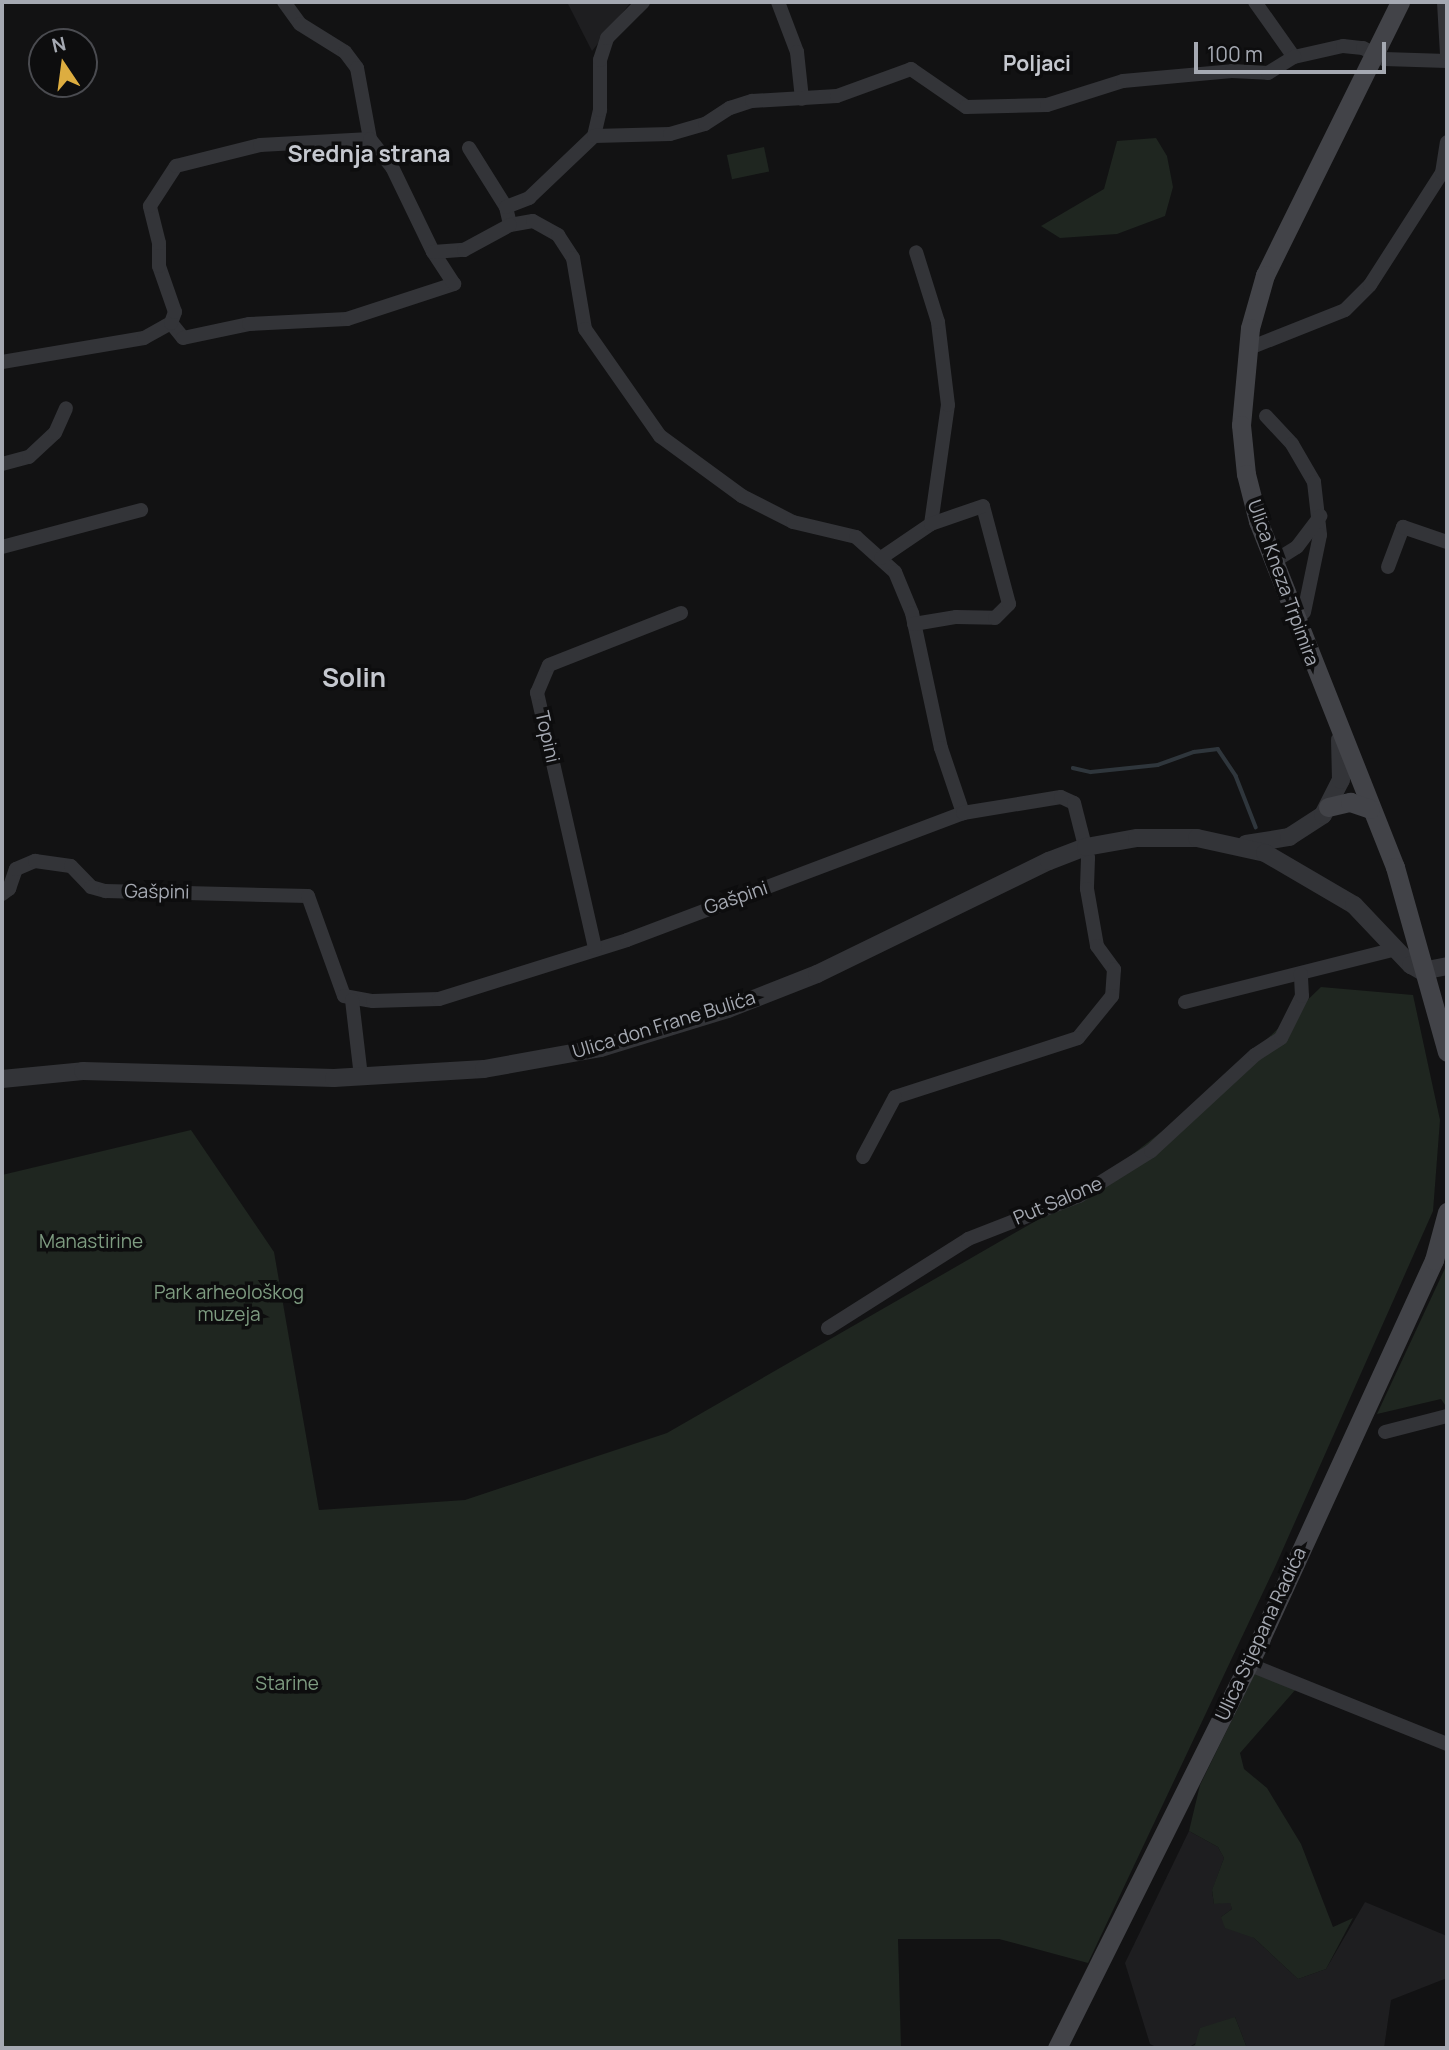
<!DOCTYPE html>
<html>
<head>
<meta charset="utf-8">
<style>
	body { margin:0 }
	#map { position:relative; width:1449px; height:2050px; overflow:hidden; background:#121213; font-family:Manrope,sans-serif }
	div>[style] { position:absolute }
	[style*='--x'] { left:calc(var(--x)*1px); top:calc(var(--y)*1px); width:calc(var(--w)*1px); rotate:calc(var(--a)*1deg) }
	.built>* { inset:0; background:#1e1e20 }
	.green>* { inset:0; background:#1f2620; transform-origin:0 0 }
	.stream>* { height:3.5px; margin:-1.75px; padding:0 1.75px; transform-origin:1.75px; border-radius:1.75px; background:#2f363c }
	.minor>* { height:14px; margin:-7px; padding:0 7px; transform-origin:7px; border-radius:7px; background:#333438 }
	.tertiary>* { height:18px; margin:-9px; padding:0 9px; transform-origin:9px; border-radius:9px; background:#333438 }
	.secondary>* { height:19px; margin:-9.5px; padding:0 9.5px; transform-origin:9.5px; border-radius:9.5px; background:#424348 }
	span { translate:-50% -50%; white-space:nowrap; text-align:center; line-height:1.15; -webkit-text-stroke:7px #0d0d0e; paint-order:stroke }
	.street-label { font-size:19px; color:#a5a9b2 }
	.park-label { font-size:19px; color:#7e9c81 }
	.neighbourhood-label { font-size:21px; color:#c5c8cf; font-weight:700 }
	.quarter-label { font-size:23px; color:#c5c8cf; font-weight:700 }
	.district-label { font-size:26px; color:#c5c8cf; font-weight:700 }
	.frame { position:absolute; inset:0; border:4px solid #a5a9b2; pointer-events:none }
	.north { position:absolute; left:28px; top:28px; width:70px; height:70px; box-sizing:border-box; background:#0d0d0e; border:2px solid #4a4b50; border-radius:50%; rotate:347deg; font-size:19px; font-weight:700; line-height:28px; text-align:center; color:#a5a9b2 }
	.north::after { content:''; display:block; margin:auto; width:24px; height:32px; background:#ddad40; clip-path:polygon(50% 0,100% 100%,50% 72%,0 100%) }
	.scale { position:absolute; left:1194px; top:42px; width:192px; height:32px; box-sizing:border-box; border:4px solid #a5a9b2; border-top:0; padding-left:9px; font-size:21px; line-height:24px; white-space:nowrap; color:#a5a9b2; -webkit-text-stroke:5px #0d0d0e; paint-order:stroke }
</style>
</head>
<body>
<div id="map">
	<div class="built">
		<i style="clip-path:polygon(567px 2px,631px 2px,592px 51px)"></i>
		<i style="clip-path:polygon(1189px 1831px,1218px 1847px,1224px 1858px,1212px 1891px,1214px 1904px,1230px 1902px,1232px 1909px,1221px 1917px,1254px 1938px,1298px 1979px,1326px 1969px,1365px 1902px,1447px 1936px,1447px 1978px,1391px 2000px,1384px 2048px,1247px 2048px,1235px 2017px,1188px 2048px,1158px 2048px,1150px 2044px,1125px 1963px)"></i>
	</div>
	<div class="green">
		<i style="clip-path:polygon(1156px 138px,1167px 156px,1173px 187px,1165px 216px,1117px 234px,1060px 238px,1041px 226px,1104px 189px,1117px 141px)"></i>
		<i style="left:764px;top:147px;width:25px;height:38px;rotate:78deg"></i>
		<i style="clip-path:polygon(1321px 987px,1413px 995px,1440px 1120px,1433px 1211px,1275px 1567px,1088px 1963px,999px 1939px,898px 1939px,901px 2048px,2px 2048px,2px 1175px,191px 1130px,274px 1252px,319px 1510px,465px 1500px,667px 1433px,1079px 1196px,1210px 1094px)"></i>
		<i style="clip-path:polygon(1447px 1264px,1447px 1408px,1441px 1399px,1377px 1414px)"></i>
		<i style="clip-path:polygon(1255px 1673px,1296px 1689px,1240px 1753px,1244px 1769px,1267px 1788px,1301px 1844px,1333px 1927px,1353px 1918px,1326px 1969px,1298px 1979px,1254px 1938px,1225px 1928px,1221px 1917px,1232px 1909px,1230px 1903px,1214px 1904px,1212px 1890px,1224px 1858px,1218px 1847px,1189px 1831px,1200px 1785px)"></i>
		<i style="clip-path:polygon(1235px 2017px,1247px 2048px,1188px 2048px,1195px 2045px,1200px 2028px)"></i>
	</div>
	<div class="stream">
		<i style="--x:1073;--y:768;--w:18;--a:13"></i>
		<i style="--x:1091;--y:772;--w:67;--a:-6"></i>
		<i style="--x:1158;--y:765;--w:38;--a:-20"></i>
		<i style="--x:1194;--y:752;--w:24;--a:-7"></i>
		<i style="--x:1218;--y:749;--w:32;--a:56"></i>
		<i style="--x:1236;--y:776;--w:55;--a:68.6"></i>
	</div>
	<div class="minor">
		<i style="--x:284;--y:2;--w:27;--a:54"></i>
		<i style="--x:300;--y:24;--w:53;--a:31.9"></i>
		<i style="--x:345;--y:52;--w:20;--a:53"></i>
		<i style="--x:357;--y:68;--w:72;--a:79.6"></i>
		<i style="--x:778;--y:2;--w:53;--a:69.2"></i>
		<i style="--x:797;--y:52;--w:47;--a:83.9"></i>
		<i style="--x:1255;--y:2;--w:67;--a:54.7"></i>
		<i style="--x:1294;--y:57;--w:50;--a:-12.7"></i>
		<i style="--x:1343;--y:46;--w:20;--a:6"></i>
		<i style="--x:1363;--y:48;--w:24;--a:28"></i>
		<i style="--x:1384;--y:59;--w:63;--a:1.8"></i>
		<i style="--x:1444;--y:2;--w:52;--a:86.7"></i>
		<i style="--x:594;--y:136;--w:27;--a:-77"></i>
		<i style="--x:600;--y:110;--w:50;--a:-90"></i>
		<i style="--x:600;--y:60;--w:23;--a:-72"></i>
		<i style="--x:607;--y:38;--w:51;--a:-45"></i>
		<i style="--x:469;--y:148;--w:70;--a:57.9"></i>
		<i style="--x:506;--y:207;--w:18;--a:77"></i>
		<i style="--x:510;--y:225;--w:23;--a:-10"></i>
		<i style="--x:533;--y:221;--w:29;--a:29"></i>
		<i style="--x:558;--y:235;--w:27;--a:57"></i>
		<i style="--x:573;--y:258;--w:72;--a:80.4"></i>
		<i style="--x:585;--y:329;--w:131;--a:55"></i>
		<i style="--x:660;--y:436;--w:102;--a:36.2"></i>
		<i style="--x:742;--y:496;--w:57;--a:27"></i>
		<i style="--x:793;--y:522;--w:65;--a:13.4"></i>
		<i style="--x:856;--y:537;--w:52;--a:41.9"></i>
		<i style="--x:895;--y:572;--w:44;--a:67.5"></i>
		<i style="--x:912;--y:613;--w:138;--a:77.9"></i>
		<i style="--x:941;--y:748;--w:69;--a:71.3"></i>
		<i style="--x:506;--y:207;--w:25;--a:-21"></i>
		<i style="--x:529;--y:198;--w:90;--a:-43.6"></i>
		<i style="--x:594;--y:136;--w:76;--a:-1.5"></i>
		<i style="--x:670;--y:134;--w:36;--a:-16"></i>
		<i style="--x:705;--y:124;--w:30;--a:-33"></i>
		<i style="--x:730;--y:108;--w:23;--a:-18"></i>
		<i style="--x:752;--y:101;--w:85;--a:-3.4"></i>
		<i style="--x:837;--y:96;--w:79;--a:-20"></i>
		<i style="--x:911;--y:69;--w:67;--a:34.6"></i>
		<i style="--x:966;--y:107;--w:81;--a:-1.4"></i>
		<i style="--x:1047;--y:105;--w:80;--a:-17.5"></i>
		<i style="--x:1123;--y:81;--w:109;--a:-5.2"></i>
		<i style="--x:1232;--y:71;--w:36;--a:3"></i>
		<i style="--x:1268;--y:73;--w:31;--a:-32"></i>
		<i style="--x:171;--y:323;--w:19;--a:51"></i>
		<i style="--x:183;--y:338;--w:67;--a:-12"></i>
		<i style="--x:249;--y:324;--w:98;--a:-2.9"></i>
		<i style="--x:347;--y:319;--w:113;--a:-18.1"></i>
		<i style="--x:454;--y:284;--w:38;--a:-123"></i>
		<i style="--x:1247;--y:349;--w:105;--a:-21.7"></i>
		<i style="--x:1345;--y:310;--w:35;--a:-45"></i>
		<i style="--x:1370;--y:285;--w:133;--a:-57.3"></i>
		<i style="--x:1442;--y:173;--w:31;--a:-81"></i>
		<i style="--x:2;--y:362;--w:144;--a:-9.6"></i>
		<i style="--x:144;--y:338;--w:31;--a:-29"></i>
		<i style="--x:171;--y:323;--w:12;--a:-70"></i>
		<i style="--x:175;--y:312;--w:49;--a:-109.2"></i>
		<i style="--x:159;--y:266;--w:23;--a:-90"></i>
		<i style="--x:159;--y:243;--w:38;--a:-104"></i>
		<i style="--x:150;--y:206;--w:48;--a:-57"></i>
		<i style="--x:176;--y:166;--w:87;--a:-14"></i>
		<i style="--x:260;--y:145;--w:110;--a:-3.1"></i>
		<i style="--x:370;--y:139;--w:36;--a:52"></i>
		<i style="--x:392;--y:167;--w:94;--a:64.2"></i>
		<i style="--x:433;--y:252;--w:31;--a:-4"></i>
		<i style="--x:464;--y:250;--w:52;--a:-28.5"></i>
		<i style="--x:1266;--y:416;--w:38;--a:47"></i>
		<i style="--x:1292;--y:444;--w:44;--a:59.9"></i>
		<i style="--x:1314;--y:482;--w:53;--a:83.5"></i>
		<i style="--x:1320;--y:535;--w:79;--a:101.7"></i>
		<i style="--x:2;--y:464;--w:28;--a:-15"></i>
		<i style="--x:29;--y:457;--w:35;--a:-43"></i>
		<i style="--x:55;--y:433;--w:27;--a:-66"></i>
		<i style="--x:2;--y:547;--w:144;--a:-14.9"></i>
		<i style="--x:881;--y:558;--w:60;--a:-34.2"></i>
		<i style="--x:931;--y:524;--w:120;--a:-81.9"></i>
		<i style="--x:948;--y:405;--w:84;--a:-96.9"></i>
		<i style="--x:938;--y:322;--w:73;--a:-107.4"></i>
		<i style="--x:1273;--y:562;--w:28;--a:-32"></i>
		<i style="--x:1297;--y:547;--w:39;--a:-53"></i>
		<i style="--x:1388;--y:567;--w:43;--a:-69.4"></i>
		<i style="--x:1403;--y:527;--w:46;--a:18.8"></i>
		<i style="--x:914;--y:624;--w:43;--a:-9.5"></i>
		<i style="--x:956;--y:617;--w:39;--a:1"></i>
		<i style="--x:995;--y:618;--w:20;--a:-45"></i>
		<i style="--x:1009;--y:604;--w:101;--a:-104.9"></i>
		<i style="--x:983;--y:506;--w:55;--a:160.9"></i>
		<i style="--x:2;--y:894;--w:9;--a:-36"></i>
		<i style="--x:9;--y:889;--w:21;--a:-71"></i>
		<i style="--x:16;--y:869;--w:21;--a:-23"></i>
		<i style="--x:35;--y:861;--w:36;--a:8"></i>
		<i style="--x:71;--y:866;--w:29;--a:46"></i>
		<i style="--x:91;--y:887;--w:15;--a:16"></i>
		<i style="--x:105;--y:891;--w:203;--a:1.4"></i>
		<i style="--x:308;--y:896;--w:106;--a:70.2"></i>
		<i style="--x:344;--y:996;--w:29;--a:10"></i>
		<i style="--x:373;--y:1001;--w:66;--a:-1.7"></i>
		<i style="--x:439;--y:999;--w:197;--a:-17.4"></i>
		<i style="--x:627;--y:940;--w:359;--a:-20.7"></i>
		<i style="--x:963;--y:813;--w:99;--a:-9.3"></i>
		<i style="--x:1061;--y:797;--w:14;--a:25"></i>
		<i style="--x:1074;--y:803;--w:57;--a:75.7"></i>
		<i style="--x:1088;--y:858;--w:31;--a:92"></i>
		<i style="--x:1087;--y:889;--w:58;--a:80"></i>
		<i style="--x:1097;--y:946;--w:29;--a:54"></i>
		<i style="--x:1114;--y:969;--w:27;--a:94"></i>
		<i style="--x:1112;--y:996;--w:54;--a:129"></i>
		<i style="--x:1078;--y:1038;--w:192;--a:162.1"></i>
		<i style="--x:895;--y:1097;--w:68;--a:118.1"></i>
		<i style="--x:595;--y:948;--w:262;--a:-102.8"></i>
		<i style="--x:537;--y:693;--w:30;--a:-67"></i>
		<i style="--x:549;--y:665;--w:142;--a:-21.5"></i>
		<i style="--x:352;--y:1000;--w:78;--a:83.3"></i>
		<i style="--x:1185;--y:1002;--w:218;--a:-14.1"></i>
		<i style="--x:828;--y:1328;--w:166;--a:-32.4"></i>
		<i style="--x:968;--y:1239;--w:119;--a:-21.2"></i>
		<i style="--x:1079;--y:1196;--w:85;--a:-32"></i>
		<i style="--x:1151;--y:1151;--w:142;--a:-42.7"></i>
		<i style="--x:1255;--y:1055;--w:31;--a:-33"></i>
		<i style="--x:1281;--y:1038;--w:47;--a:-63.4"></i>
		<i style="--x:1302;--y:996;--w:22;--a:-93"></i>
		<i style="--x:1385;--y:1432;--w:64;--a:-14.5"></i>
		<i style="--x:1248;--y:1664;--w:214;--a:21.9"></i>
	</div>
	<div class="tertiary">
		<i style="--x:1246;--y:844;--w:44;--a:-9.2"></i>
		<i style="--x:1289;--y:837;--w:40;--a:-32.9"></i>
		<i style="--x:1323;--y:815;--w:39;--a:-63"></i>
		<i style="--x:1341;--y:780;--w:40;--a:-91.4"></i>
		<i style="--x:2;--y:1079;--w:81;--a:-5.6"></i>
		<i style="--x:83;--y:1071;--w:251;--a:1.6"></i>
		<i style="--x:334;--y:1078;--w:150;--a:-3.4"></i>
		<i style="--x:484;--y:1069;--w:119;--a:-10.2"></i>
		<i style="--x:601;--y:1048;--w:133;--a:-17.1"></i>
		<i style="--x:728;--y:1009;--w:96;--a:-21.5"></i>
		<i style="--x:817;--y:974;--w:258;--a:-26"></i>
		<i style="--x:1049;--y:861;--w:40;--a:-21"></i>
		<i style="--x:1086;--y:847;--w:52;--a:-10"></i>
		<i style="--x:1137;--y:838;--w:60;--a:0"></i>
		<i style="--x:1197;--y:838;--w:70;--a:12.4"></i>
		<i style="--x:1265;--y:853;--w:103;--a:30.3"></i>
		<i style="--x:1354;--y:905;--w:83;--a:46.5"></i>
		<i style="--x:1411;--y:965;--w:13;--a:29"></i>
		<i style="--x:1422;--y:971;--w:25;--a:-11"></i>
	</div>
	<div class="secondary">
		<i style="--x:1400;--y:2;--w:305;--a:116.3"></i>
		<i style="--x:1265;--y:275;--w:55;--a:105.8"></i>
		<i style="--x:1250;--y:328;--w:97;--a:95.3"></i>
		<i style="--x:1241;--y:425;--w:49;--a:84.2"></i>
		<i style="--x:1246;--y:474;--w:49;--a:75.7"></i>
		<i style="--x:1258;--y:521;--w:372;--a:68.4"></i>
		<i style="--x:1395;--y:867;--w:192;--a:74.3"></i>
		<i style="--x:1328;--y:807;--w:23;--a:-13"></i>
		<i style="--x:1350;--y:802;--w:21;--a:19"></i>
		<i style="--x:1057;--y:2048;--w:456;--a:-63.5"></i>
		<i style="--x:1260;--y:1640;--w:418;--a:-65.4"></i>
		<i style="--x:1434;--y:1260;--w:50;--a:-74.8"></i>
	</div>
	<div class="street-label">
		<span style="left:1283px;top:583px;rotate:70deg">Ulica Kneza Trpimira</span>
		<span style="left:547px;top:737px;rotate:77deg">Topini</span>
		<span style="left:157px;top:892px;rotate:1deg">Gašpini</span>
		<span style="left:736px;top:898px;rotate:-19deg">Gašpini</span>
		<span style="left:664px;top:1025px;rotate:-17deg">Ulica don Frane Bulića</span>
		<span style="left:1058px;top:1201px;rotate:-23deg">Put Salone</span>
		<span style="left:1261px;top:1634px;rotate:-65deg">Ulica Stjepana Radića</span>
	</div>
	<div class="park-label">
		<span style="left:91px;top:1242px">Manastirine</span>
		<span style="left:229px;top:1304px">Park arheološkog<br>muzeja</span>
		<span style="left:287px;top:1684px">Starine</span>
	</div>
	<div class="neighbourhood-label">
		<span style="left:1037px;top:63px">Poljaci</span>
	</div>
	<div class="quarter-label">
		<span style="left:369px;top:153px">Srednja strana</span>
	</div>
	<div class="district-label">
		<span style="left:354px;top:678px">Solin</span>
	</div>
	<div class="frame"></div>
	<div class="north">N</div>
	<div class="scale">100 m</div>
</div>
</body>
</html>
